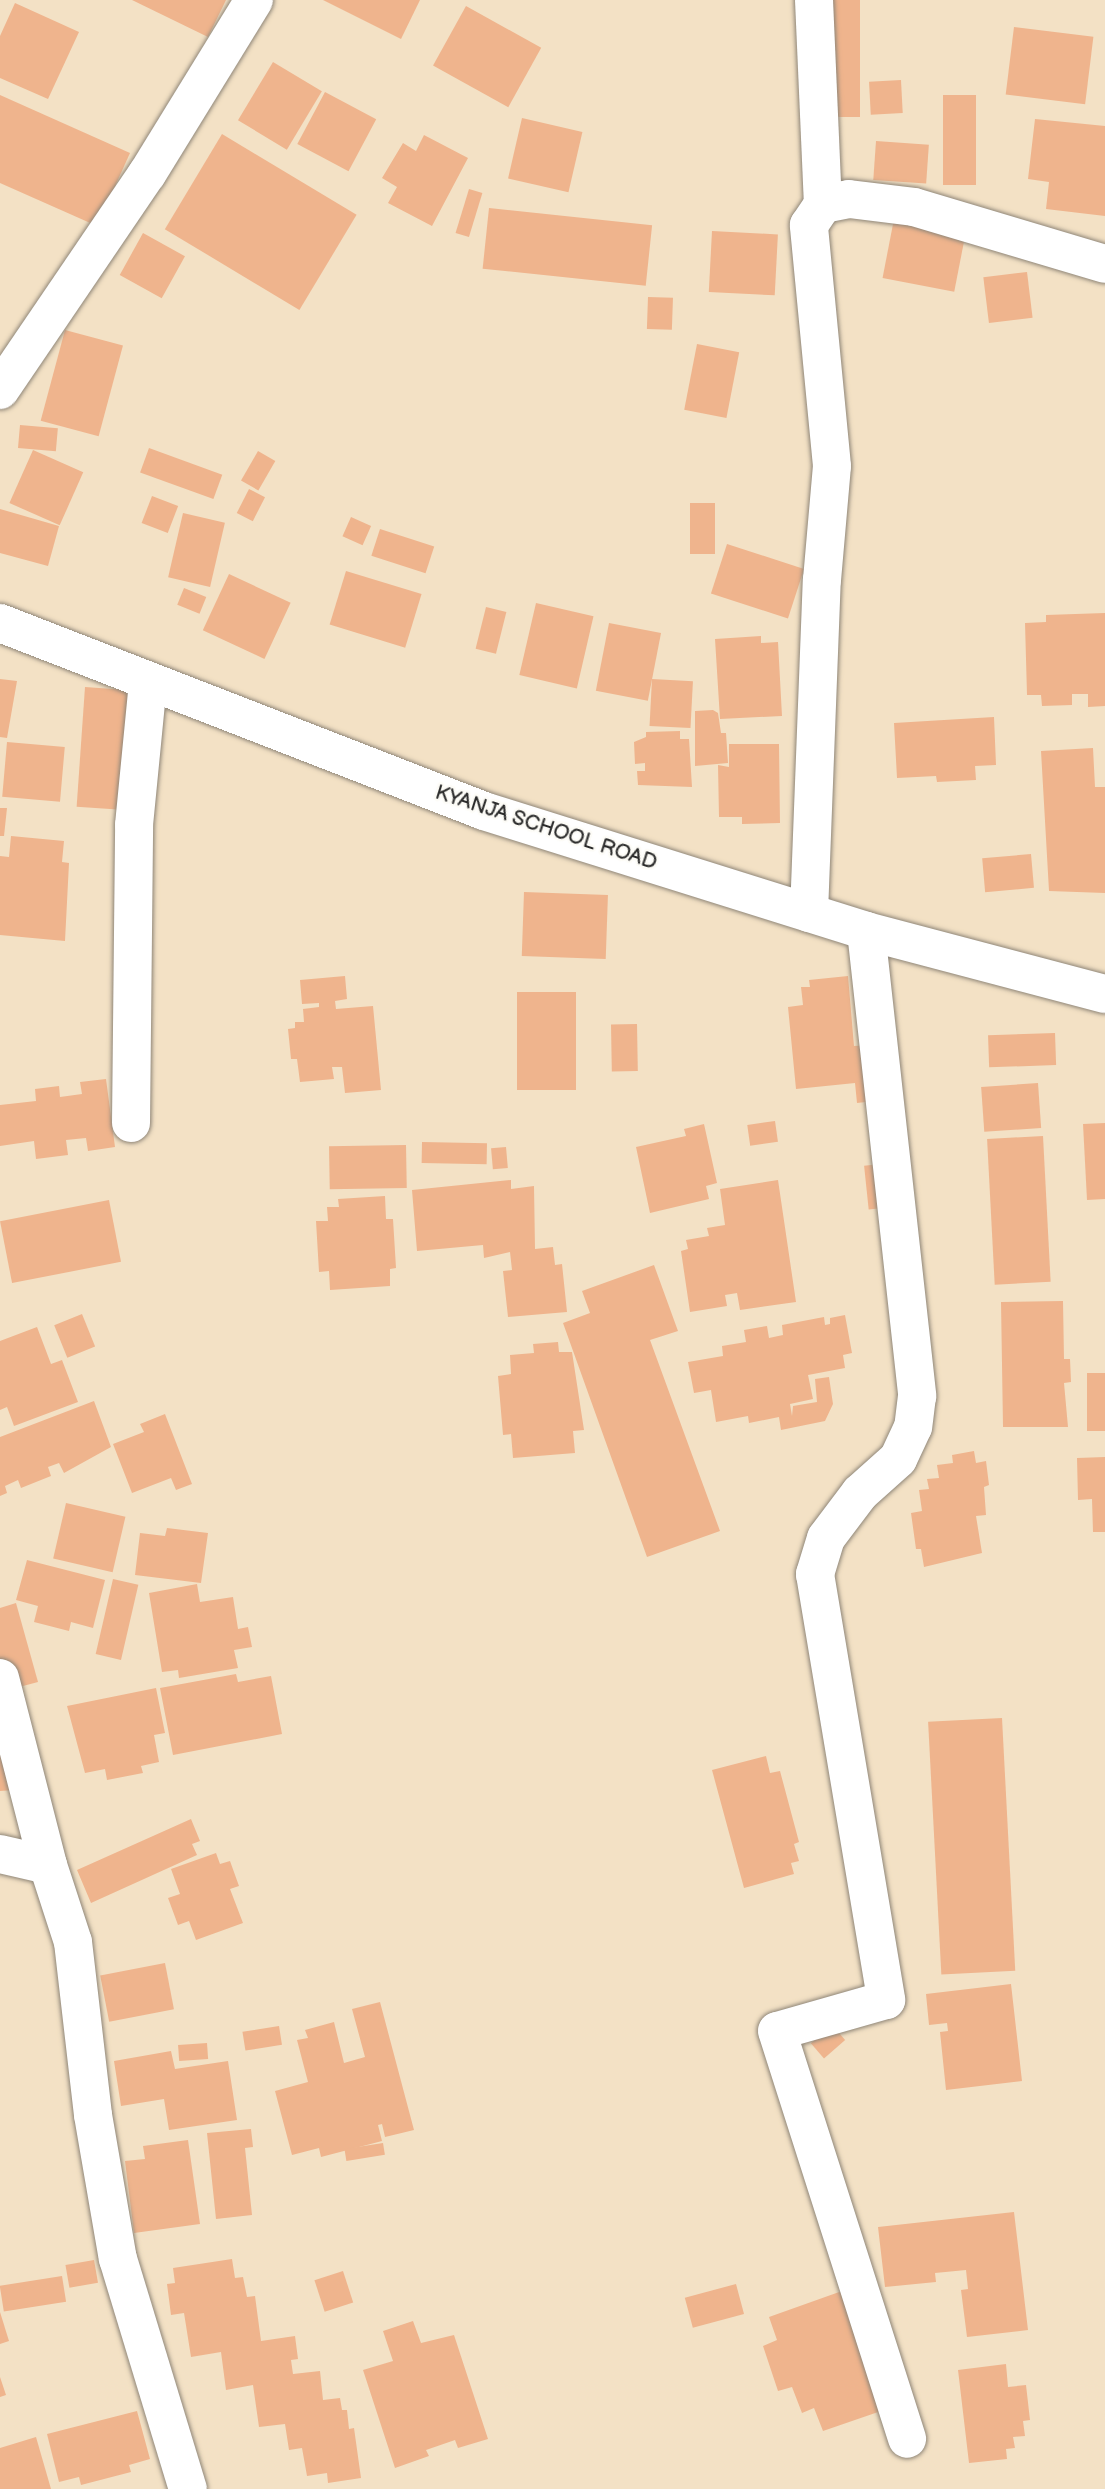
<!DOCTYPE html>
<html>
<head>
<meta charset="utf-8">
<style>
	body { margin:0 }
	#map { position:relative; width:1105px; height:2489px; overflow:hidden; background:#f3e1c5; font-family:"Balsamiq Sans",sans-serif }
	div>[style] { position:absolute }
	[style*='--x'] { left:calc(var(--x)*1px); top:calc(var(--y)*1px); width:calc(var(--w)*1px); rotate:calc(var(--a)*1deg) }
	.building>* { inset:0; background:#efb48d; transform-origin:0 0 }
	.roads { filter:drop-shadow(0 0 2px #8f8678) drop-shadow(0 0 2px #8f8678) }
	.minor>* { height:38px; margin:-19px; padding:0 19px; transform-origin:19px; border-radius:19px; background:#fff }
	span { translate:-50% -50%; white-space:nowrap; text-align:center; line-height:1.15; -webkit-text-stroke:5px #fdfcf7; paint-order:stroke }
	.street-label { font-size:21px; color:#2b2b2b }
</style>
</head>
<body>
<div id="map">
	<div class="building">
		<i style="clip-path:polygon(132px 0,226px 0,208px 37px)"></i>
		<i style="clip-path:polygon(323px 0,420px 0,401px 39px)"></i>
		<i style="left:829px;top:0;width:31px;height:117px"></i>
		<i style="clip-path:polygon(15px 3px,79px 32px,48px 99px,0 78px,0 36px)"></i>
		<i style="left:466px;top:6px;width:86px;height:68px;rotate:29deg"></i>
		<i style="left:1014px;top:27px;width:80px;height:68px;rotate:7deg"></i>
		<i style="left:273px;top:62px;width:57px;height:68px;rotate:31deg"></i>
		<i style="left:901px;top:80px;width:33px;height:32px;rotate:87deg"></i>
		<i style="left:325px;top:92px;width:58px;height:59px;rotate:28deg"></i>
		<i style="clip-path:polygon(0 95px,130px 153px,97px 226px,0 183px)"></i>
		<i style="left:943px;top:95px;width:33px;height:90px"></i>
		<i style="left:522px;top:118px;width:62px;height:62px;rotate:13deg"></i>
		<i style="clip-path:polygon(1035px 119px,1105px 126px,1105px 216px,1046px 209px,1049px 182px,1028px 179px)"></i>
		<i style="left:222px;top:134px;width:157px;height:111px;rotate:31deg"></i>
		<i style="clip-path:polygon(424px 135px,468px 158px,432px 226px,388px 203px,397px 187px,382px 178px,403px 143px,416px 151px)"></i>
		<i style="left:876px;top:141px;width:53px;height:39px;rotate:4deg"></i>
		<i style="left:469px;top:189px;width:14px;height:46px;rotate:17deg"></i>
		<i style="left:489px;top:208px;width:164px;height:61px;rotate:6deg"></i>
		<i style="left:894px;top:219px;width:73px;height:60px;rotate:11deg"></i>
		<i style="left:712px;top:231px;width:66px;height:61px;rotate:3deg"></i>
		<i style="left:143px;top:233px;width:48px;height:48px;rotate:29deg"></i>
		<i style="left:1027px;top:272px;width:46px;height:44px;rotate:83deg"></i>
		<i style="left:648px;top:297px;width:25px;height:32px;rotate:2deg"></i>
		<i style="left:65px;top:330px;width:60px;height:94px;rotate:15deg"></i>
		<i style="left:697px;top:344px;width:43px;height:67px;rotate:11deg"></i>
		<i style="left:20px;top:425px;width:38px;height:23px;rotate:5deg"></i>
		<i style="left:149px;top:448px;width:78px;height:26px;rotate:20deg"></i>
		<i style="left:33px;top:450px;width:55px;height:58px;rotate:24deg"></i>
		<i style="left:258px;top:451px;width:20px;height:34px;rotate:30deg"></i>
		<i style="left:249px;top:489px;width:18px;height:27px;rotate:27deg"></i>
		<i style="left:152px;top:496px;width:28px;height:29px;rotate:21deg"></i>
		<i style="left:690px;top:503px;width:25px;height:51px"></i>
		<i style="clip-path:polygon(0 509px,59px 526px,48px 566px,0 553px)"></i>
		<i style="left:183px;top:513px;width:43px;height:66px;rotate:13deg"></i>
		<i style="left:351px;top:517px;width:22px;height:21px;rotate:24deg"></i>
		<i style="left:380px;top:529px;width:57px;height:28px;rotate:18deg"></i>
		<i style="left:727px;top:544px;width:81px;height:52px;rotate:18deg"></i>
		<i style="left:346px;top:571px;width:79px;height:56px;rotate:17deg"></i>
		<i style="left:229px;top:574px;width:68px;height:62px;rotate:25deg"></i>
		<i style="left:184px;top:588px;width:24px;height:18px;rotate:22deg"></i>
		<i style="left:536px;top:603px;width:59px;height:74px;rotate:13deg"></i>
		<i style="left:486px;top:607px;width:21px;height:43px;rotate:14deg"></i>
		<i style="clip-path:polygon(1105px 613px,1105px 706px,1088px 707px,1088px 694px,1072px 694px,1072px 705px,1042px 706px,1041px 695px,1027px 695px,1025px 623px,1046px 622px,1046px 615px)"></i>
		<i style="left:609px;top:623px;width:53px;height:69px;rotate:11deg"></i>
		<i style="clip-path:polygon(761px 636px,761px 643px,778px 642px,782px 716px,720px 719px,715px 639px)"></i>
		<i style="clip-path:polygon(0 679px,17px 681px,7px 738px,0 737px)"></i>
		<i style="left:652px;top:679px;width:41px;height:47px;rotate:3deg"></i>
		<i style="left:85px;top:687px;width:56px;height:120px;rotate:4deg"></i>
		<i style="clip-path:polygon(713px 710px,718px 713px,721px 733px,726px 733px,728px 763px,695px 766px,695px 711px)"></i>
		<i style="clip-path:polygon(994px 717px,996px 765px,975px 766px,976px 780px,937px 782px,936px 776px,897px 778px,894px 723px)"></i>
		<i style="clip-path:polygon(680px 731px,680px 739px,689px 739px,692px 787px,638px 785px,637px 771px,645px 771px,645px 763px,635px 764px,634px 742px,646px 737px,646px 732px)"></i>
		<i style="left:7px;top:742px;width:58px;height:55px;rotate:5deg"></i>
		<i style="clip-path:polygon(729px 744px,779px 744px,780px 823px,742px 824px,742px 817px,719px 817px,718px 765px,729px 767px)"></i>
		<i style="clip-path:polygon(1093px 748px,1095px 787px,1105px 787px,1105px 893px,1049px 891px,1041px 751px)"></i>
		<i style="clip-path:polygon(0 808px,7px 808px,4px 836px,0 836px)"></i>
		<i style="clip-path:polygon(11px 836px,64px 841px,62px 862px,69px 863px,65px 941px,0 935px,0 856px,9px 857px)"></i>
		<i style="left:1031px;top:854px;width:34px;height:49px;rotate:85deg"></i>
		<i style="left:524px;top:892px;width:84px;height:64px;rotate:2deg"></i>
		<i style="clip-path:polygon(345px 976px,347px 999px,335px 1001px,336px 1009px,373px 1006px,381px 1090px,345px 1093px,342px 1067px,332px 1067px,334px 1079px,300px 1082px,297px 1059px,291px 1059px,288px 1029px,295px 1028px,295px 1022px,304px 1022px,303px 1009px,319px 1007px,319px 1003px,302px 1004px,300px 980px)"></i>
		<i style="clip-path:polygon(848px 976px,854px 1046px,869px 1045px,874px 1101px,857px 1103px,855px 1083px,796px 1089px,788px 1007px,803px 1005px,801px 987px,810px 987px,809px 980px)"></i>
		<i style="left:576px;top:992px;width:98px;height:59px;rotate:90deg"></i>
		<i style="left:637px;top:1024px;width:47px;height:26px;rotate:89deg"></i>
		<i style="left:1055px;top:1033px;width:32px;height:67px;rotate:88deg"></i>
		<i style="clip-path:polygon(106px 1079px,115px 1147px,88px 1151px,86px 1138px,66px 1140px,68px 1155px,36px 1159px,34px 1141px,0 1146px,0 1105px,36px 1101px,35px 1089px,59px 1086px,60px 1097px,82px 1094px,80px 1082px)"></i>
		<i style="left:1038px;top:1083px;width:45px;height:57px;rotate:86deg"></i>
		<i style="left:775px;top:1121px;width:21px;height:28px;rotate:82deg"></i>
		<i style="clip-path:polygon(1105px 1123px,1105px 1199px,1087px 1200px,1083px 1124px)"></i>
		<i style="clip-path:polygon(704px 1124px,717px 1183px,706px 1186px,709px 1199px,650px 1213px,636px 1147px,686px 1136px,684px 1129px)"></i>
		<i style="left:1043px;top:1136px;width:146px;height:56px;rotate:87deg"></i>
		<i style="left:422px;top:1142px;width:65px;height:21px;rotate:1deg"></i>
		<i style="left:406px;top:1145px;width:43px;height:77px;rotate:89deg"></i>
		<i style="left:506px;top:1147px;width:21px;height:15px;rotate:85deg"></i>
		<i style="left:881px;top:1164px;width:44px;height:17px;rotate:84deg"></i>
		<i style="clip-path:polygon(511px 1180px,511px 1189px,534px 1186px,535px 1249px,553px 1247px,555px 1265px,562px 1264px,567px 1312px,508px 1317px,503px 1271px,512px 1270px,510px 1252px,484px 1258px,483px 1245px,417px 1251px,412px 1190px)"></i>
		<i style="clip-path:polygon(778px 1180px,796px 1302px,740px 1310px,737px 1293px,725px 1295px,727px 1306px,690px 1312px,681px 1251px,688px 1249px,686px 1240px,709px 1236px,707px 1228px,725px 1225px,720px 1189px)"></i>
		<i style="clip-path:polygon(385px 1196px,386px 1219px,393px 1219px,396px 1268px,390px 1269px,390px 1286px,330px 1290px,329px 1271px,319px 1272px,316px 1221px,328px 1221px,327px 1207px,339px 1207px,338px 1199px)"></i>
		<i style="left:109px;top:1200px;width:63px;height:111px;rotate:79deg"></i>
		<i style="clip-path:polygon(654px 1265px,678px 1331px,650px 1340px,720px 1531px,647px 1557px,563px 1323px,590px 1313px,582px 1291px)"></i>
		<i style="clip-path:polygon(1063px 1301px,1064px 1359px,1070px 1359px,1071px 1382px,1064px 1383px,1068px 1427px,1003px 1427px,1001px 1302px)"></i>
		<i style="left:82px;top:1314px;width:35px;height:30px;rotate:68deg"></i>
		<i style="clip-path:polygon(845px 1315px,852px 1353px,843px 1355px,845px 1368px,808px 1375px,813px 1399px,790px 1404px,792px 1416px,793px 1406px,817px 1402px,815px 1379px,829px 1377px,833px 1404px,825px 1421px,781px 1430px,779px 1417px,749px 1423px,748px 1416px,716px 1422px,711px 1390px,694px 1393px,688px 1362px,723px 1356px,722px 1346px,746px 1342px,744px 1330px,767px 1326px,769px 1338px,783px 1335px,782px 1325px,824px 1317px,825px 1325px,830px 1324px,830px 1318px)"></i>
		<i style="clip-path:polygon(37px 1327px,51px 1364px,62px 1360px,78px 1402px,14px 1426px,7px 1407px,0 1410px,0 1341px)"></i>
		<i style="clip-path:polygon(558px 1342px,559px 1352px,572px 1352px,584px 1430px,573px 1431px,575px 1453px,513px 1458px,511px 1434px,503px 1435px,498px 1376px,511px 1374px,510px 1355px,534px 1353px,533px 1344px)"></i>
		<i style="left:1087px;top:1373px;width:18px;height:58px"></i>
		<i style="clip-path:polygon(94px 1401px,111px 1447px,64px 1473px,59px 1463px,48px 1467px,51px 1476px,21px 1488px,18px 1480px,5px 1486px,7px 1493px,0 1496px,0 1437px)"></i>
		<i style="clip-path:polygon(165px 1414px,192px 1484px,176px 1490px,171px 1478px,132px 1493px,113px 1444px,144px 1432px,140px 1424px)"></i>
		<i style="clip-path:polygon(974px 1451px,976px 1463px,986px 1461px,989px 1485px,984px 1487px,986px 1515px,976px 1516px,982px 1553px,924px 1567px,921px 1549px,916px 1549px,911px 1513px,922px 1511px,919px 1490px,929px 1489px,927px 1479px,939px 1478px,937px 1465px,953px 1463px,952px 1455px)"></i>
		<i style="clip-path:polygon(1105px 1457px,1105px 1532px,1093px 1532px,1092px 1499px,1078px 1500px,1077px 1458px)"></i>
		<i style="left:66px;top:1503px;width:61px;height:57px;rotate:13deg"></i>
		<i style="clip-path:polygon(167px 1528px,208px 1533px,201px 1583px,135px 1575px,140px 1533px,165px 1536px)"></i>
		<i style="clip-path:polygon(27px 1560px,105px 1580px,93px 1628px,71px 1622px,69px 1631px,34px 1622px,38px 1606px,16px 1600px)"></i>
		<i style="left:113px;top:1579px;width:26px;height:77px;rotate:13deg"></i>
		<i style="clip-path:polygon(197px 1584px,200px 1602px,233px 1597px,238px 1629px,248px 1627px,252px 1647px,234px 1650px,238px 1668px,179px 1678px,178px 1670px,162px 1672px,149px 1593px)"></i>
		<i style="clip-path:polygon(16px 1603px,38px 1682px,8px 1690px,0 1660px,0 1608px)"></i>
		<i style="clip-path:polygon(236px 1674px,238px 1682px,271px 1676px,282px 1734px,173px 1755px,160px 1688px)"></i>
		<i style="clip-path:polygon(156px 1688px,165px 1733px,154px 1735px,159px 1762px,141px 1766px,143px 1773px,107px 1780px,105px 1769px,85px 1773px,67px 1706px)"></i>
		<i style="left:1002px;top:1718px;width:253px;height:74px;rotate:87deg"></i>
		<i style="clip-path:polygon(0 1738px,14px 1790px,0 1791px)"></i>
		<i style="clip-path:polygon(766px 1756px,770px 1773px,780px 1771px,799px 1842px,794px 1844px,799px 1861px,791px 1863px,794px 1874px,744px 1888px,712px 1770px)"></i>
		<i style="clip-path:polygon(191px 1819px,200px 1841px,192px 1844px,197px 1855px,91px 1903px,77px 1870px)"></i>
		<i style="clip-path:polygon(216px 1853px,220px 1864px,230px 1861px,239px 1886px,230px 1889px,243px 1923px,196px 1940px,189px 1921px,178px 1925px,168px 1898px,180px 1894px,171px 1869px)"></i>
		<i style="left:165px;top:1963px;width:47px;height:66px;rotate:79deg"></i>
		<i style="clip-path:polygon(1011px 1984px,1022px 2081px,946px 2090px,940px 2032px,948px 2031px,947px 2023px,929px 2025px,926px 1994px)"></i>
		<i style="clip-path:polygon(380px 2002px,414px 2130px,385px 2137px,382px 2124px,378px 2125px,382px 2141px,321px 2157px,319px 2148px,292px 2155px,275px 2091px,308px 2082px,297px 2040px,308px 2038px,305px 2030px,334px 2022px,344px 2063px,365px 2057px,352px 2009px)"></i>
		<i style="left:832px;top:2025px;width:20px;height:28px;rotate:49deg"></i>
		<i style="left:279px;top:2026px;width:19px;height:37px;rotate:81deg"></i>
		<i style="left:207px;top:2043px;width:16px;height:29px;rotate:86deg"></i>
		<i style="clip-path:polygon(171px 2051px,175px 2069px,228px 2061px,237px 2120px,169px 2130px,164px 2099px,121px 2106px,114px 2061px)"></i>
		<i style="clip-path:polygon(251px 2129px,253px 2147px,245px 2148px,252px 2215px,216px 2219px,207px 2133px)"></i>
		<i style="clip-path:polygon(188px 2140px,200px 2224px,134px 2233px,125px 2161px,145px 2159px,143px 2146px)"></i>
		<i style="left:383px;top:2143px;width:12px;height:39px;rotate:81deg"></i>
		<i style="clip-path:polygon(1014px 2212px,1028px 2330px,967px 2337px,961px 2290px,968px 2289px,966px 2270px,935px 2273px,936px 2282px,885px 2287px,878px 2227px)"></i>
		<i style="clip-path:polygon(232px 2259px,235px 2278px,243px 2277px,247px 2297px,255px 2296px,261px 2341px,295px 2336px,298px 2359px,291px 2360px,293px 2374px,320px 2371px,323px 2400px,340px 2398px,342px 2410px,347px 2410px,349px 2429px,354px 2428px,361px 2478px,328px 2483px,327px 2473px,307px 2476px,302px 2448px,289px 2450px,285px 2424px,259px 2427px,253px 2385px,226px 2390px,221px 2352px,191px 2357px,184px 2313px,171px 2315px,167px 2284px,175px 2283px,173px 2268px)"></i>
		<i style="left:94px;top:2260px;width:23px;height:29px;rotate:80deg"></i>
		<i style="left:343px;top:2271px;width:33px;height:30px;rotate:72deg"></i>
		<i style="left:62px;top:2276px;width:26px;height:63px;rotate:81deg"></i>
		<i style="left:736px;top:2284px;width:31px;height:53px;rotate:75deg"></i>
		<i style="clip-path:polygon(842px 2291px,884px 2410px,823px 2431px,814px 2408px,802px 2413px,792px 2387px,778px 2391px,763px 2346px,777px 2340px,769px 2317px)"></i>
		<i style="clip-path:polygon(0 2312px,9px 2341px,0 2344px)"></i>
		<i style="clip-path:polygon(413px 2321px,421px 2343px,454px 2335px,488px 2439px,458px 2448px,455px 2440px,426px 2450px,429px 2456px,395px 2468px,363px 2370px,393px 2361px,383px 2331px)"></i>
		<i style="clip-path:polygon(1006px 2364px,1008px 2387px,1026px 2385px,1030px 2420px,1023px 2421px,1025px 2436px,1013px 2437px,1015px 2448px,1006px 2449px,1007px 2459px,969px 2463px,958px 2370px)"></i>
		<i style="clip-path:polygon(0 2377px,6px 2395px,0 2397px)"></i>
		<i style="clip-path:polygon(137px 2411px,150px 2459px,129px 2465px,131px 2472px,81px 2485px,79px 2477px,59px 2482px,47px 2434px)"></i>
		<i style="clip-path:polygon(36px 2437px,51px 2489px,0 2489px,0 2448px)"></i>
	</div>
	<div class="roads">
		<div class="minor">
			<i style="--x:814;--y:0;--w:204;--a:87.5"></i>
			<i style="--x:0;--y:390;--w:261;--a:-55.8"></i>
			<i style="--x:147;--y:174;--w:204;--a:-58.4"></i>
			<i style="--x:0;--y:623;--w:519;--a:21.23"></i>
			<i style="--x:484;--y:811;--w:400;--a:17.4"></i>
			<i style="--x:866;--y:931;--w:247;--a:14.8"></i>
			<i style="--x:809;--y:913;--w:333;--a:-87.8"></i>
			<i style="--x:822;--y:580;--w:114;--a:-85"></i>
			<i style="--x:832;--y:466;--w:242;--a:-95.5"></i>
			<i style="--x:809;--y:225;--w:25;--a:-56"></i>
			<i style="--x:823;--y:204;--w:26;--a:-11"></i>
			<i style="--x:849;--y:199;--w:65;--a:7"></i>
			<i style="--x:914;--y:207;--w:199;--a:16.6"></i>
			<i style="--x:866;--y:931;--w:468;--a:83.7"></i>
			<i style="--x:917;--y:1396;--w:31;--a:97"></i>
			<i style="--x:913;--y:1427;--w:35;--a:115"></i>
			<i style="--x:898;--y:1459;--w:51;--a:138.2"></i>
			<i style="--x:860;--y:1493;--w:56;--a:127.1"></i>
			<i style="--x:826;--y:1538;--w:38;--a:107"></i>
			<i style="--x:815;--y:1574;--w:432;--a:80.5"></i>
			<i style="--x:886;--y:2000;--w:113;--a:164.1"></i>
			<i style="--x:777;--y:2031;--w:428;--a:72.3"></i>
			<i style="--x:131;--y:1123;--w:298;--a:-89.4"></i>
			<i style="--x:134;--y:825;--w:145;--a:-84.4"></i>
			<i style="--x:0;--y:1678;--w:193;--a:75.6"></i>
			<i style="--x:0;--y:1854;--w:49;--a:12.9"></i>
			<i style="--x:48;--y:1865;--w:81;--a:72"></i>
			<i style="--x:73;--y:1942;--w:174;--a:83.4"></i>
			<i style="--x:93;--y:2115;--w:146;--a:80.2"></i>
			<i style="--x:118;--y:2259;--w:240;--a:73.1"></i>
		</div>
	</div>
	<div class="street-label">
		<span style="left:546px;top:828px;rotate:18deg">KYANJA SCHOOL ROAD</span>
	</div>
</div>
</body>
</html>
